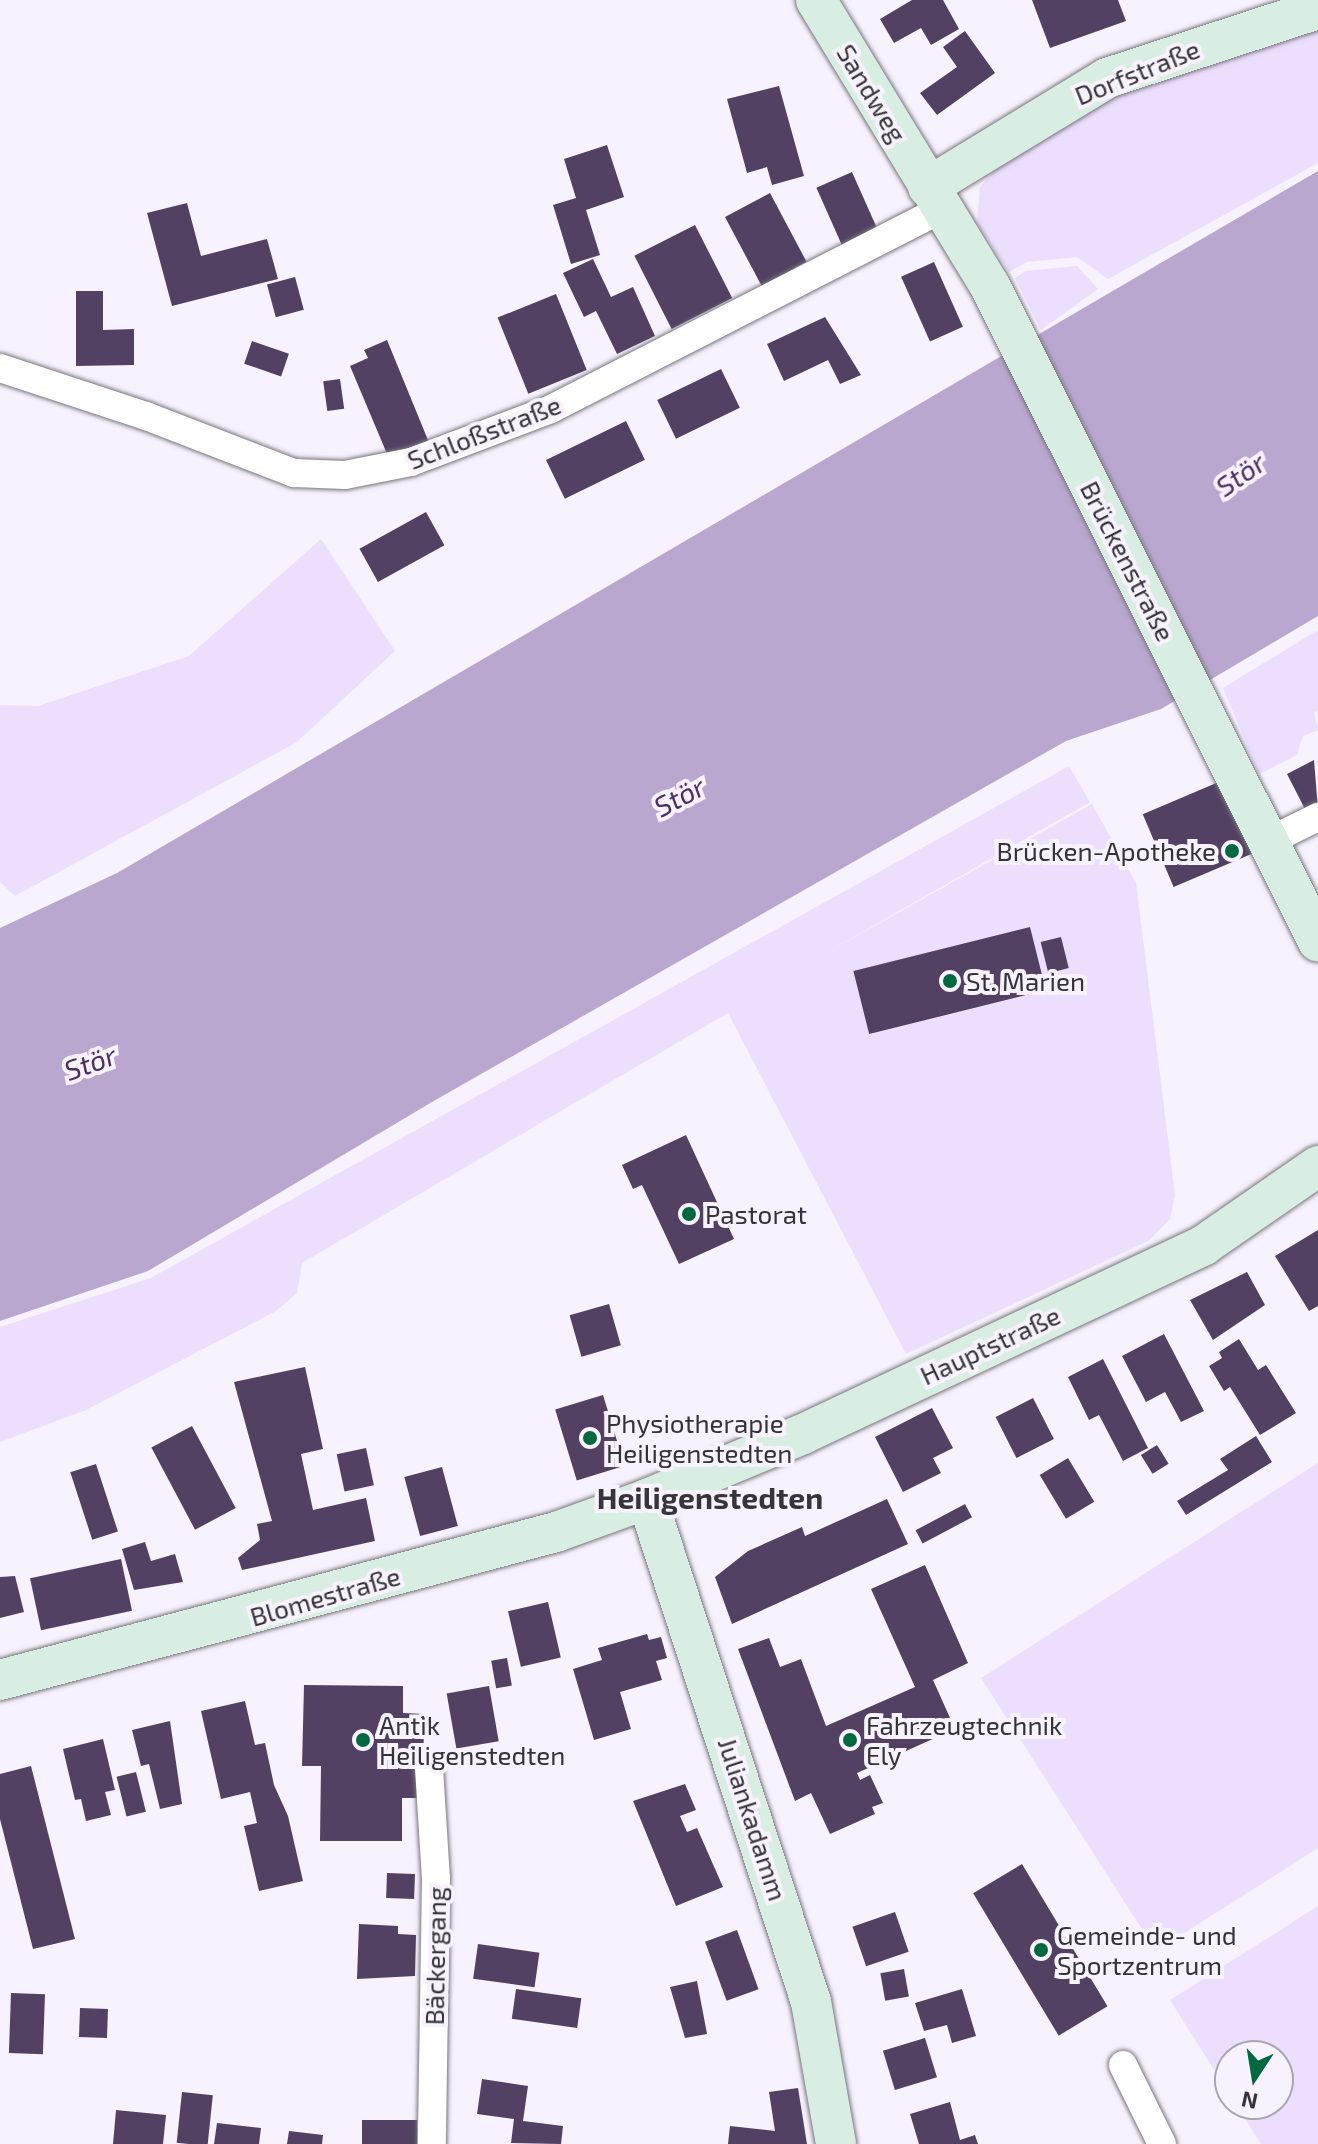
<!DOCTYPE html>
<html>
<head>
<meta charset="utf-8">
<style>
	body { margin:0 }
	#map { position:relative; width:1318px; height:2144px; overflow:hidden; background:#f7f2fd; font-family:"Exo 2",sans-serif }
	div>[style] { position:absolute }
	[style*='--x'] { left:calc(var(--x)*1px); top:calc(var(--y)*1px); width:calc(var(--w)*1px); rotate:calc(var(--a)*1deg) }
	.green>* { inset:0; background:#ecdefd }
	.water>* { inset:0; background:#baa7cf }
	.building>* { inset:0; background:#524163; transform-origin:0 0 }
	.roads { filter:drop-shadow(0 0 2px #79757e) drop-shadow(0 0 2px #79757e) }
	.street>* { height:28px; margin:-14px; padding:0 14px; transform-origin:14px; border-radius:14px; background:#fff }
	.secondary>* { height:40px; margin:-20px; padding:0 20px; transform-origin:20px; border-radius:20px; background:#d9eee2 }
	.dots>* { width:22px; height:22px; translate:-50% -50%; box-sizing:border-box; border:4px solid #f7f2fd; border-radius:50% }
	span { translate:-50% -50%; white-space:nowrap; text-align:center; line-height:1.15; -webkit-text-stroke:8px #f7f2fd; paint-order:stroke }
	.street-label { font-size:26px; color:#353337 }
	.poi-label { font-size:26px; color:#353337 }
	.right { translate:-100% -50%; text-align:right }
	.left { translate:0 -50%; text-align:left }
	.water-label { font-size:28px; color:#4b3064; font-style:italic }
	.quarter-label { font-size:30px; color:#38343c; font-weight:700 }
	.north { position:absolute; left:1214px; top:2040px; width:80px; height:80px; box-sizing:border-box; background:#f7f2fd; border:2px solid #a9a6ae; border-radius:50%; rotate:192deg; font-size:22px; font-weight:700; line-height:32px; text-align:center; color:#353337 }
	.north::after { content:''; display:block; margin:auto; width:28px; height:36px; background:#01693f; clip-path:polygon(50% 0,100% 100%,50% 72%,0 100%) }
</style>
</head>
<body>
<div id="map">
	<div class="green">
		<i style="clip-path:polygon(1318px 26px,1318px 163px,1108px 279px,1077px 257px,1027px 262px,1009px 272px,977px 223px,980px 187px,1016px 146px,1095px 100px)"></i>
		<i style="clip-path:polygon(1077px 266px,1098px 289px,1041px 330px,1015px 278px,1026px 271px)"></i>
		<i style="clip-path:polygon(321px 539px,395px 651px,297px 742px,15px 896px,0 882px,0 705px,38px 706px,189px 656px)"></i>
		<i style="clip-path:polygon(1318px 630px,1318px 710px,1314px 713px,1318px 730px,1303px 736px,1297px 755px,1259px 774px,1223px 688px)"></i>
		<i style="clip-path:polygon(1069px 766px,1090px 802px,810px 962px,1092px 804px,1136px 883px,1175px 1195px,1170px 1219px,1148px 1241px,906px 1354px,728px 1013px,302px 1263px,297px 1293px,276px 1311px,86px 1410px,0 1442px,0 1327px,151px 1278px)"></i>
		<i style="clip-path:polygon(1318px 1463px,1318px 1848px,1156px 1951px,981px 1678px)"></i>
		<i style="clip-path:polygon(1318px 1906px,1318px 2144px,1261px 2144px,1236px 2104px,1278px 2104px,1278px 2056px,1230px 2056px,1230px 2095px,1170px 2000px)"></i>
	</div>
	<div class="water">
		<i style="clip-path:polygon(1318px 171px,1318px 616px,1161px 709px,1066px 741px,432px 1102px,148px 1271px,0 1321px,0 928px,117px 873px)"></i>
	</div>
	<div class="building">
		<i style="clip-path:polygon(912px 0,943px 0,959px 29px,931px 45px,921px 28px,894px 43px,880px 19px)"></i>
		<i style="clip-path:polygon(1032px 0,1118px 0,1126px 21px,1050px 48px)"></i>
		<i style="clip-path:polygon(965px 31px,995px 73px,937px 115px,920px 93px,957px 67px,943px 47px)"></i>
		<i style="clip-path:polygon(779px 86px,804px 176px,772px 185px,767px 167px,747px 173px,727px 99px)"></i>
		<i style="clip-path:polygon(607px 145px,624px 197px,586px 210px,600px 255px,571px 264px,553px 205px,576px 198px,564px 159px)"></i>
		<i style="left:852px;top:172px;width:64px;height:39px;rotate:66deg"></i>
		<i style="left:770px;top:193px;width:78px;height:51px;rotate:62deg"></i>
		<i style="clip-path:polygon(187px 203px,201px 256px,267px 239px,278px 279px,172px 306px,147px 213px)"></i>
		<i style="left:695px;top:225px;width:82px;height:68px;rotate:63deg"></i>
		<i style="clip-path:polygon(593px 259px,611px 297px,633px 287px,655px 336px,617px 354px,596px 311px,584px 317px,563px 273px)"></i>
		<i style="left:934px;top:262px;width:71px;height:36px;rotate:66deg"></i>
		<i style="left:295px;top:277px;width:34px;height:29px;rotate:75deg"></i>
		<i style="clip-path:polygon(76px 291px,103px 291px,103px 330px,134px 329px,134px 365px,76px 366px)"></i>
		<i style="left:556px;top:294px;width:82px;height:63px;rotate:68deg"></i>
		<i style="clip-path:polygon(825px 317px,861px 375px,840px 384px,828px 360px,784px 381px,767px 344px)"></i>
		<i style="clip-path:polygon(387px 340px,430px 445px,390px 461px,350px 366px,368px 358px,364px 350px)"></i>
		<i style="left:252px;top:341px;width:39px;height:24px;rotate:19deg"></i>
		<i style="left:721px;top:369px;width:43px;height:71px;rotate:64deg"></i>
		<i style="left:340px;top:379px;width:30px;height:17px;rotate:82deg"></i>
		<i style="left:626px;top:421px;width:43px;height:89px;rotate:64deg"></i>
		<i style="left:426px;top:512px;width:38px;height:76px;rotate:61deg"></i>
		<i style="clip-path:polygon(1314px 760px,1318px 810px,1308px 815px,1287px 774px)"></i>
		<i style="left:1221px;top:781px;width:79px;height:85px;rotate:67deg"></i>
		<i style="left:1030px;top:927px;width:65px;height:182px;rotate:76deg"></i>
		<i style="left:1061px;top:937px;width:32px;height:21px;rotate:76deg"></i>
		<i style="clip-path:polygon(686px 1135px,734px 1239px,679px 1264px,642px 1185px,633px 1189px,622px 1165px)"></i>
		<i style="clip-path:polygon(1318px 1230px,1318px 1306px,1309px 1311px,1275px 1256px)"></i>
		<i style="clip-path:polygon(1247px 1272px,1265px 1305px,1213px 1340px,1190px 1300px)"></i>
		<i style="left:609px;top:1304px;width:43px;height:41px;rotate:74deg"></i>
		<i style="clip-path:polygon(1164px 1334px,1204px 1411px,1181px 1422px,1165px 1392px,1146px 1402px,1122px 1356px)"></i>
		<i style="clip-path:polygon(1239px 1339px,1258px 1370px,1266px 1365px,1296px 1413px,1260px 1435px,1230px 1387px,1224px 1391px,1209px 1366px,1222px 1358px,1219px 1352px)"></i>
		<i style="clip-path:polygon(1103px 1359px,1148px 1448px,1123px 1461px,1099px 1415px,1089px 1420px,1068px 1377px)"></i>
		<i style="clip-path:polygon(305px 1367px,323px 1449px,301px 1454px,313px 1510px,366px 1498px,375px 1541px,242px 1570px,238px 1558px,260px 1540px,257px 1524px,272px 1521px,234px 1382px)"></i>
		<i style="left:603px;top:1395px;width:74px;height:50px;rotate:73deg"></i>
		<i style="left:1033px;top:1398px;width:46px;height:42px;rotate:63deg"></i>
		<i style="clip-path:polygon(932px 1408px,953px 1448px,933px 1458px,941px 1473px,903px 1492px,875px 1437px)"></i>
		<i style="left:192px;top:1426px;width:93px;height:46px;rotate:62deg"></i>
		<i style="clip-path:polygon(1256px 1436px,1272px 1462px,1186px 1515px,1177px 1501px,1228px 1470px,1220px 1459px)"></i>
		<i style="left:1157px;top:1445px;width:22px;height:19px;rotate:58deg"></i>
		<i style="left:366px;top:1448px;width:38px;height:30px;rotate:78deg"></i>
		<i style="left:1068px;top:1458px;width:51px;height:33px;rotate:59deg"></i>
		<i style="left:96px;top:1464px;width:71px;height:27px;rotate:72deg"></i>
		<i style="left:442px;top:1467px;width:61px;height:39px;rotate:75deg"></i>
		<i style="clip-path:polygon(887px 1499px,908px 1544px,732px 1624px,715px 1577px,748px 1551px,802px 1527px,805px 1536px)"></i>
		<i style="left:965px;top:1504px;width:15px;height:56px;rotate:62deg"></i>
		<i style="clip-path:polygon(145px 1542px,151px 1561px,175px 1554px,183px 1582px,134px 1590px,122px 1549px)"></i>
		<i style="left:121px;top:1559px;width:53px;height:93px;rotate:78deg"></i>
		<i style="clip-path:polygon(925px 1565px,968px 1663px,933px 1680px,955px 1729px,857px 1773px,860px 1780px,870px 1775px,883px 1803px,872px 1807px,875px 1814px,830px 1834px,811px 1793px,795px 1801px,738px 1649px,769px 1638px,780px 1667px,801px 1659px,826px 1726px,915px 1687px,871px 1589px)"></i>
		<i style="clip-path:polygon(15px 1576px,24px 1612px,0 1618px,0 1577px)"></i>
		<i style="left:548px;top:1602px;width:57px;height:41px;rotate:77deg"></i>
		<i style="clip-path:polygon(647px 1634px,649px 1640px,661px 1637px,667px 1658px,656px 1661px,662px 1680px,620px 1692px,631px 1729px,594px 1740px,573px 1669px,602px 1660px,598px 1648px)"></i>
		<i style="left:507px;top:1658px;width:28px;height:16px;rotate:80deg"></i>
		<i style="clip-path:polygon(304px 1685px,403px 1686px,403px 1713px,424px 1714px,423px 1798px,402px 1798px,402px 1841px,320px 1841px,321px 1766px,302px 1766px)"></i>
		<i style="left:489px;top:1686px;width:56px;height:43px;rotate:80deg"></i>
		<i style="clip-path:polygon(245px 1701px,255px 1745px,265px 1743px,274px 1785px,288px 1816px,303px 1881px,259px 1891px,244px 1826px,257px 1823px,250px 1792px,221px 1799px,201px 1711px)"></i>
		<i style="clip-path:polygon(170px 1721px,182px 1804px,160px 1809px,149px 1764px,141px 1766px,132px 1730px)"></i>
		<i style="clip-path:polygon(103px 1739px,115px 1790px,105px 1792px,111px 1815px,86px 1821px,81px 1799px,75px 1800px,63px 1749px)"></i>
		<i style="clip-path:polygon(31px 1766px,75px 1939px,33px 1949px,0 1819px,0 1774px)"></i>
		<i style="left:136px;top:1772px;width:41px;height:20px;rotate:76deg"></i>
		<i style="clip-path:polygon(685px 1784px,696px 1810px,680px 1816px,687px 1832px,697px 1828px,723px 1887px,676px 1906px,633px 1801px)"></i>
		<i style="left:1022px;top:1864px;width:166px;height:57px;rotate:59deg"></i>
		<i style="left:387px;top:1873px;width:28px;height:25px;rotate:2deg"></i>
		<i style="left:895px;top:1912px;width:42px;height:45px;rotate:71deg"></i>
		<i style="clip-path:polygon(359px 1924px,398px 1926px,398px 1934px,416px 1935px,415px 1976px,357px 1979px)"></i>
		<i style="left:737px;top:1930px;width:63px;height:34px;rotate:70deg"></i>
		<i style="left:478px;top:1944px;width:62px;height:35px;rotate:8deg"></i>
		<i style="left:904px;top:1969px;width:28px;height:24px;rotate:80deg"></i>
		<i style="clip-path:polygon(697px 1981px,707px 2034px,685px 2038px,670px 1987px)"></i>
		<i style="left:516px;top:1989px;width:66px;height:30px;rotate:8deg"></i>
		<i style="clip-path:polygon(962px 1989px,976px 2036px,952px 2043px,947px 2025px,924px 2031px,915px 2003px)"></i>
		<i style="left:11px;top:1993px;width:34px;height:60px;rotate:2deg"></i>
		<i style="left:80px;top:2008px;width:28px;height:29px;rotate:2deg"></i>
		<i style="left:925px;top:2038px;width:41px;height:44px;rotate:73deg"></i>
		<i style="clip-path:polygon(482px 2079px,528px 2086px,523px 2121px,563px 2126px,561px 2144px,511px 2143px,514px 2119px,477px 2114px)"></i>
		<i style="clip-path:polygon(798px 2088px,807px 2144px,728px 2144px,730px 2126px,775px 2131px,769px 2092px)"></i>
		<i style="left:182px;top:2092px;width:31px;height:51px;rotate:6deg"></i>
		<i style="clip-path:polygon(950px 2102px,960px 2140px,975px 2135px,978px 2144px,919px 2144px,910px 2114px)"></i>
		<i style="clip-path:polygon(116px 2110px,166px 2115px,163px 2144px,113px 2144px)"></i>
		<i style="left:417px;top:2120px;width:24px;height:55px;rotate:90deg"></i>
		<i style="clip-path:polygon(217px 2123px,261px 2128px,259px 2144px,214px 2144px)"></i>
		<i style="clip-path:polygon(289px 2131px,323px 2135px,322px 2144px,287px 2144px)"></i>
	</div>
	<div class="roads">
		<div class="street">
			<i style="--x:0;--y:368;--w:154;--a:18.2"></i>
			<i style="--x:146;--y:416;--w:159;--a:21.1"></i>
			<i style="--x:294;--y:473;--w:51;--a:2.2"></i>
			<i style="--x:345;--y:475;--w:67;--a:-11.1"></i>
			<i style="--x:411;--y:462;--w:150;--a:-20.7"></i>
			<i style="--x:551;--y:409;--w:439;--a:-27.1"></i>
			<i style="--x:1269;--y:841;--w:55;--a:-26.1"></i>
			<i style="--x:429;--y:1768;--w:110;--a:86.4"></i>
			<i style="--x:436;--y:1878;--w:266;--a:90.9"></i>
			<i style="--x:1123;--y:2065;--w:88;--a:63.7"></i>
		</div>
		<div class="secondary">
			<i style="--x:816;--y:0;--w:335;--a:58.7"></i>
			<i style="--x:990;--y:286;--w:733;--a:63.4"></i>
			<i style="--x:928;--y:187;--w:210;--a:-31.3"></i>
			<i style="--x:1107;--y:78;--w:222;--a:-18.1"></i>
			<i style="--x:647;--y:1499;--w:529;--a:71.94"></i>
			<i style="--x:811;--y:2002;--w:144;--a:80"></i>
			<i style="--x:0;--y:1680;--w:575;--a:-14.91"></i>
			<i style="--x:556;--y:1532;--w:97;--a:-19.9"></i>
			<i style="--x:647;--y:1499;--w:169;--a:-22.6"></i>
			<i style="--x:803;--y:1434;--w:443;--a:-25.2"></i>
			<i style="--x:1204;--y:1245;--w:139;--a:-34.7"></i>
		</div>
	</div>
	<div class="dots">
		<i style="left:1232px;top:851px;background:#01693f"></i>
		<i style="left:950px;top:981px;background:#01693f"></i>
		<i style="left:689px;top:1214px;background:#01693f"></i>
		<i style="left:590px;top:1438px;background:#01693f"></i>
		<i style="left:363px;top:1740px;background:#01693f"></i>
		<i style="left:850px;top:1740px;background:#01693f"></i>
		<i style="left:1041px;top:1950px;background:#01693f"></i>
	</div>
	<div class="street-label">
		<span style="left:1137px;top:72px;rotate:-22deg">Dorfstraße</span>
		<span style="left:872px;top:93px;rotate:59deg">Sandweg</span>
		<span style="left:484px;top:432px;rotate:-21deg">Schloßstraße</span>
		<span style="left:1128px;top:561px;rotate:63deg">Brückenstraße</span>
		<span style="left:990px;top:1345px;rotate:-25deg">Hauptstraße</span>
		<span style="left:325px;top:1596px;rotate:-16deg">Blomestraße</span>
		<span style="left:753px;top:1819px;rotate:72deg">Juliankadamm</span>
		<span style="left:435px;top:1956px;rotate:-89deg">Bäckergang</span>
	</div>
	<div class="poi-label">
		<span class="right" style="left:1216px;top:851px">Brücken-Apotheke</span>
		<span class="left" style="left:966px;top:981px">St. Marien</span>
		<span class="left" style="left:705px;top:1214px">Pastorat</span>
		<span class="left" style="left:606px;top:1438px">Physiotherapie<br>Heiligenstedten</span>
		<span class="left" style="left:379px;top:1740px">Antik<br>Heiligenstedten</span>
		<span class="left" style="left:866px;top:1740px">Fahrzeugtechnik<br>Ely</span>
		<span class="left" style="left:1057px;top:1950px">Gemeinde- und<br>Sportzentrum</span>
	</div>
	<div class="water-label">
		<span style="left:1240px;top:474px;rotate:-35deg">Stör</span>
		<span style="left:679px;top:796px;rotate:-28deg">Stör</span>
		<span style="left:90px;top:1062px;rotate:-20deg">Stör</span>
	</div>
	<div class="quarter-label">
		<span style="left:710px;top:1497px">Heiligenstedten</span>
	</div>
	<div class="north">N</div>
</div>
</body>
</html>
